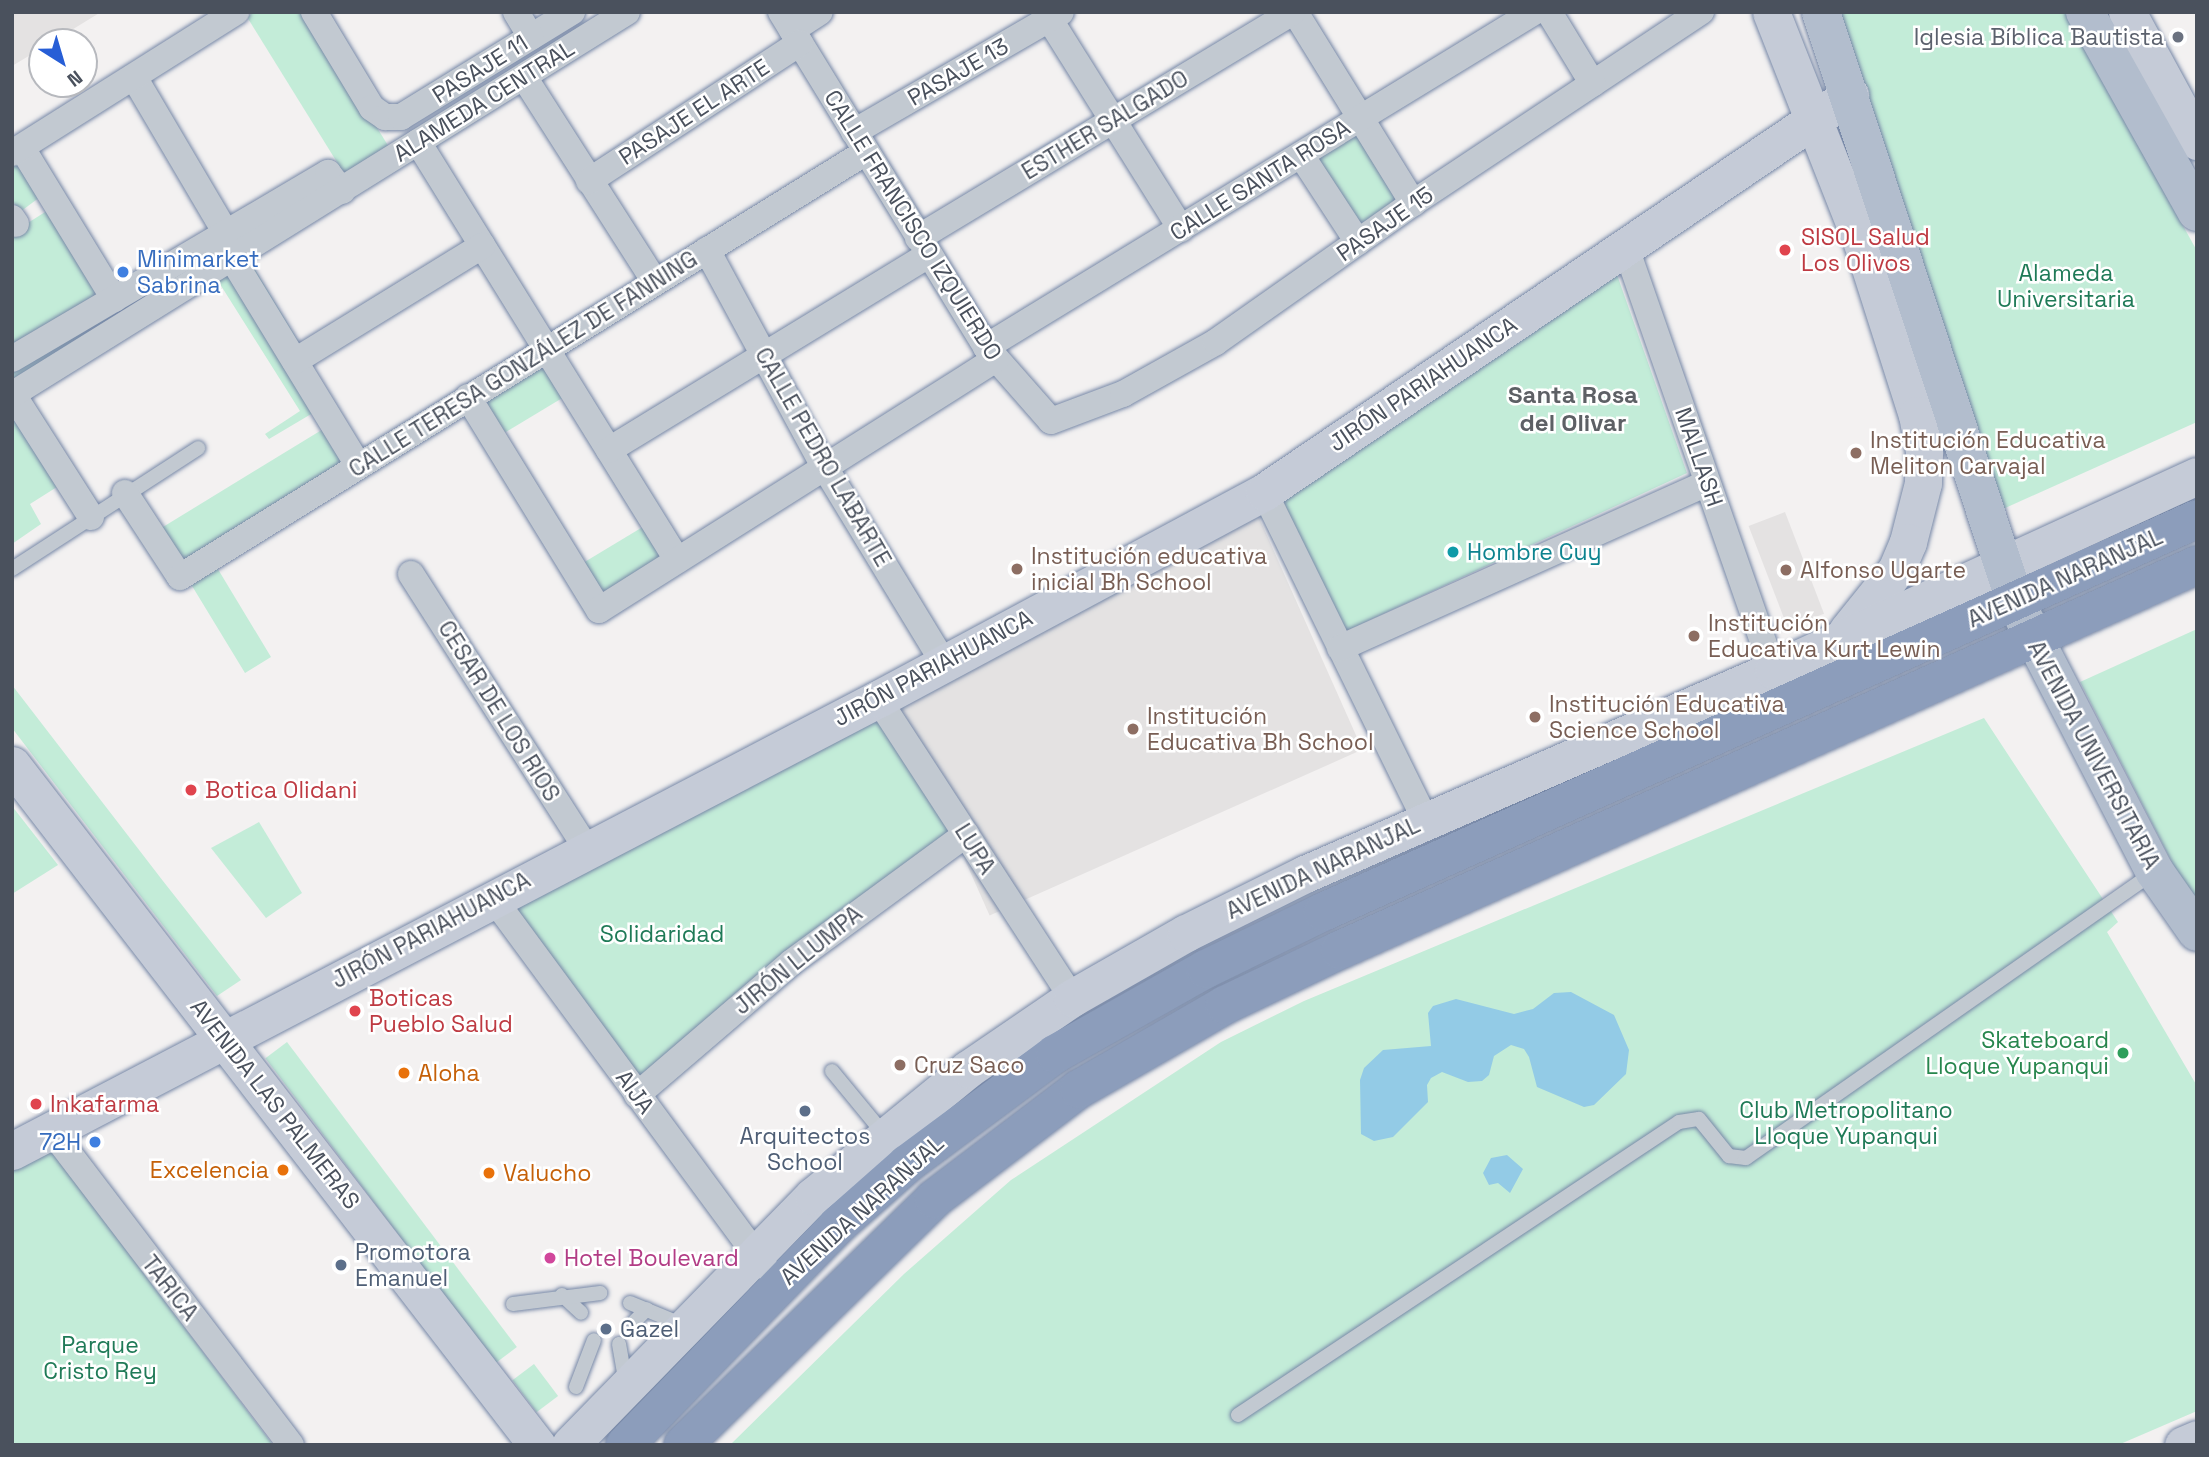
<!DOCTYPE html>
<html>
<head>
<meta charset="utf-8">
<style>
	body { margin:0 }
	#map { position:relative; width:2209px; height:1457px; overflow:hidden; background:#f3f1f1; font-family:"Space Grotesk",sans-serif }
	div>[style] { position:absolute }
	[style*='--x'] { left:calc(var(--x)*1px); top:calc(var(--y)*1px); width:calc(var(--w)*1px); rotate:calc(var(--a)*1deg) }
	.education>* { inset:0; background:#e4e2e2; transform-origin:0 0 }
	.green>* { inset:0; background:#c3ecd8; transform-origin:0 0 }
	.water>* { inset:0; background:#93cbe6 }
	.roads { filter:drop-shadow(0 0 2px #7788a7) drop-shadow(0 0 2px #7788a7) }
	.lane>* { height:14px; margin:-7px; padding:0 7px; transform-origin:7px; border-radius:7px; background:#c2c9d1 }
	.street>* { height:26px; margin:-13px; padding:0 13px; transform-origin:13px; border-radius:13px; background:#c2c9d1 }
	.secondary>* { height:37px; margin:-18.5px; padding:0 18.5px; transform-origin:18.5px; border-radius:18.5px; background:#c5cbd7 }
	.primary>* { height:38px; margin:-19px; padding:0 19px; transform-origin:19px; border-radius:19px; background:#b2bdcd }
	.highway>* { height:38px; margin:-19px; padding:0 19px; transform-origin:19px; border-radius:19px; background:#8c9dbb }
	.dots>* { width:19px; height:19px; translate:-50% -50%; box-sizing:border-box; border:4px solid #fff; border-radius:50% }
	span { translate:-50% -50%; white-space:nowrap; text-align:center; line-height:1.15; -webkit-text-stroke:5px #fff; paint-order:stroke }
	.worship-label { font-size:23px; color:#5b616d }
	.right { translate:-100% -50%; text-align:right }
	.street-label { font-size:23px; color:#4a515d }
	.health-label { font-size:23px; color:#be3a42 }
	.left { translate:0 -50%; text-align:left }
	.shop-label { font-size:23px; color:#366cbe }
	.park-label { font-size:23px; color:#1f7a57 }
	.education-label { font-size:23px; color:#785e54 }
	.culture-label { font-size:23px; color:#0d838f }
	.leisure-label { font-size:23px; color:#27864d }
	.food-label { font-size:23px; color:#c56008 }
	.service-label { font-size:23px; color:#4e5e75 }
	.hotel-label { font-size:23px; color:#b23c85 }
	.neighbourhood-label { font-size:24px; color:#5d6065; font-weight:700 }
	.frame { position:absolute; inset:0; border:14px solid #4a515d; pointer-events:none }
	.north { position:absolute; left:28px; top:28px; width:70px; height:70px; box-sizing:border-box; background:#fff; border:2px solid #b7b9be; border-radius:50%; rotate:143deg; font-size:19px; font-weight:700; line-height:28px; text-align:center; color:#4a515d }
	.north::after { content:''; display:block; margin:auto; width:24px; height:32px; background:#275ed6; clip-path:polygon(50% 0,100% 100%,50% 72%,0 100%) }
</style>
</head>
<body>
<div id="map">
	<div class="education">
		<i style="clip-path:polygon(12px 12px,101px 12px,52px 42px,42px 42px,42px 48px,12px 66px)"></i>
		<i style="left:1785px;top:512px;width:109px;height:39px;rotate:69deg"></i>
		<i style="left:1257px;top:513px;width:259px;height:408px;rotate:66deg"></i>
	</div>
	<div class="green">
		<i style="clip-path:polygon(254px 12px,306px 12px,392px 152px,348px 180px,247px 17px)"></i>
		<i style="clip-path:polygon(1838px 12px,2065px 12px,2197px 251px,2197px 422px,2003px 509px)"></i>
		<i style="left:1358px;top:129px;width:88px;height:70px;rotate:57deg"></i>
		<i style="clip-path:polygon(12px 153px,48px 191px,20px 212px,12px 200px)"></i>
		<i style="clip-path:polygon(53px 207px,106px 296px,12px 353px,12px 233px)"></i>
		<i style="clip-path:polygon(220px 239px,245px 253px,306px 354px,323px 407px,269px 439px,265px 434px,300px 411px,213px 273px,13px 394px,68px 480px,30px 504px,41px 524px,12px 544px,12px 360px)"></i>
		<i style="clip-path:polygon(1616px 272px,1687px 473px,1342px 633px,1277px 497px)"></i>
		<i style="left:549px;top:357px;width:42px;height:85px;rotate:59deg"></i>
		<i style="clip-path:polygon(338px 420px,361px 457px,207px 551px,271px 657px,245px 673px,158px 530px)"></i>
		<i style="left:646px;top:525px;width:39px;height:75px;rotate:59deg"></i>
		<i style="clip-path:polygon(2197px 629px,2197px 899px,2176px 870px,2080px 682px)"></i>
		<i style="clip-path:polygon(12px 685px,163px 881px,241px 980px,217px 996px,12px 728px)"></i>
		<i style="clip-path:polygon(875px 713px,953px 834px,640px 1078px,509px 903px)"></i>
		<i style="clip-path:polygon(1984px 718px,2118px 922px,2107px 932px,2197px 1086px,2197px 1411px,2118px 1445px,730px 1445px,904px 1274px,1011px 1180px,1221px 1042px,1304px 1001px)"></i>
		<i style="clip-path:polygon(12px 806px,58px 865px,12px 894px)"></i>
		<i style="clip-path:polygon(259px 822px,302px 893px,266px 918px,211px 848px)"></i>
		<i style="left:287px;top:1042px;width:382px;height:27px;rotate:53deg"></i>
		<i style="clip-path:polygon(41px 1151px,53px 1153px,273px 1445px,12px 1445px,12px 1166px)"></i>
		<i style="left:534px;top:1364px;width:40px;height:27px;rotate:53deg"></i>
	</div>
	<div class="water">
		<i style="clip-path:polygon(1571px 992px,1614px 1015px,1629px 1050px,1626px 1074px,1594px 1105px,1584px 1107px,1537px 1087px,1529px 1057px,1524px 1049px,1511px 1045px,1494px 1056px,1489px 1075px,1482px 1081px,1468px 1082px,1442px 1072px,1431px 1078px,1427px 1085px,1428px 1102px,1393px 1137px,1374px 1141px,1361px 1134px,1360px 1080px,1364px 1068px,1383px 1050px,1431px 1046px,1428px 1013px,1433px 1006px,1456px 999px,1514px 1014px,1533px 1009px,1554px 993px)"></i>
		<i style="clip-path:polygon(1507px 1155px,1523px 1169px,1510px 1193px,1498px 1183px,1489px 1185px,1483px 1173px,1491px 1158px)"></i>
	</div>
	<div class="roads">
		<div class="lane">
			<i style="--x:12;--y:569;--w:222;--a:-33"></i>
			<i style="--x:832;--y:1071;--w:82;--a:50.5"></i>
			<i style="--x:562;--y:1295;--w:26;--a:43"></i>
			<i style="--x:630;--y:1303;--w:57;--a:22.5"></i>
			<i style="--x:513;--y:1304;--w:88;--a:-7.2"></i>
			<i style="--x:634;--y:1322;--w:18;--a:-45"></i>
			<i style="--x:619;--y:1344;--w:41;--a:80.1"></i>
			<i style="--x:576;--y:1387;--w:50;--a:-69"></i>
			<i style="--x:1238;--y:1415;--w:529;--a:-33.6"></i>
			<i style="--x:1679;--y:1122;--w:20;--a:-9"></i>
			<i style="--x:1699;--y:1119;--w:48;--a:51"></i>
			<i style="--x:1729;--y:1156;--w:17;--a:7"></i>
			<i style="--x:1746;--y:1158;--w:498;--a:-35"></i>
		</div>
		<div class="street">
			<i style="--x:314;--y:12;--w:112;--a:58.9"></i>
			<i style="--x:372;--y:108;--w:16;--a:35"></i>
			<i style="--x:385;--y:117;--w:16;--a:0"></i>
			<i style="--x:401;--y:117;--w:201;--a:-31.6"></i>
			<i style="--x:516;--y:12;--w:29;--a:59"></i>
			<i style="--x:781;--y:12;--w:393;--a:58.5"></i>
			<i style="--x:986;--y:347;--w:98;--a:48.7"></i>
			<i style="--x:1051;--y:421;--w:77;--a:-20.6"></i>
			<i style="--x:1123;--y:394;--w:107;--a:-29.2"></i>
			<i style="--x:1216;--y:342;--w:241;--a:-35.2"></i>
			<i style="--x:1413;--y:203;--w:346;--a:-33.6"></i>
			<i style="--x:1045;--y:12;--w:256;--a:57.9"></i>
			<i style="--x:1295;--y:12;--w:225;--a:58.3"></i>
			<i style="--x:1549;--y:12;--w:84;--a:58.6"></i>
			<i style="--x:792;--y:30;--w:33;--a:-33"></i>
			<i style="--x:134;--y:77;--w:183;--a:59.5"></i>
			<i style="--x:524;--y:77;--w:243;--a:57.4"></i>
			<i style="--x:854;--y:132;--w:239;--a:-30.1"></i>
			<i style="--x:418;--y:142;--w:492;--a:58.2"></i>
			<i style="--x:22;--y:148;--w:177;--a:58.6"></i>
			<i style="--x:12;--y:153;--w:265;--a:-32.2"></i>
			<i style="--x:1301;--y:155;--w:104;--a:56.8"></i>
			<i style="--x:589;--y:181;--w:252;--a:-33.2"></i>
			<i style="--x:12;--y:218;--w:7;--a:56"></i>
			<i style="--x:918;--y:238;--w:437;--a:-31.1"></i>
			<i style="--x:1625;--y:245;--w:450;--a:70.8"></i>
			<i style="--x:225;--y:247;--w:255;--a:58.6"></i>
			<i style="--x:707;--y:250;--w:246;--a:61.6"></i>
			<i style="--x:824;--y:466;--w:229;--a:58.7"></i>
			<i style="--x:986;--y:347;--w:642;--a:-31.44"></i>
			<i style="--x:12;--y:359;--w:367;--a:-30.5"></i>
			<i style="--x:328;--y:173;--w:23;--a:52"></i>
			<i style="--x:295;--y:361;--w:220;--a:-31.6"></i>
			<i style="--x:12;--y:393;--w:147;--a:57.5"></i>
			<i style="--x:13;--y:394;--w:723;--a:-31.89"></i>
			<i style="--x:468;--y:397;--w:250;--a:58.4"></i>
			<i style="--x:599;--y:610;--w:470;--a:-32.3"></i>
			<i style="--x:609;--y:450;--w:375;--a:-31.4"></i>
			<i style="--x:1264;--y:492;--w:367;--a:63.8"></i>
			<i style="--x:125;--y:493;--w:100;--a:56.8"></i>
			<i style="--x:180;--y:577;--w:807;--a:-31.78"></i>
			<i style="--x:411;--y:574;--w:325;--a:57.4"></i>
			<i style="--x:1340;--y:648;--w:402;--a:-24.2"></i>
			<i style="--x:878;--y:699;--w:356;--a:57"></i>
			<i style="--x:493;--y:898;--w:458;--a:53.6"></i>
			<i style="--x:637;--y:1095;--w:204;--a:-40.6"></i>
			<i style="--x:792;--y:962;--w:216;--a:-36.3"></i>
			<i style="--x:51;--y:1130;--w:396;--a:52.7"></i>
		</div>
		<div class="secondary">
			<i style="--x:1771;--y:12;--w:251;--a:68.5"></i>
			<i style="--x:1863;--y:246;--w:177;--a:72.3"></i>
			<i style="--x:1917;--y:415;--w:38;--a:79"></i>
			<i style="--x:1924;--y:452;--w:31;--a:92"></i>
			<i style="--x:1923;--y:483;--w:61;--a:104.3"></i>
			<i style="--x:1908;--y:542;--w:30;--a:113"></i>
			<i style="--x:1896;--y:570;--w:78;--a:128.8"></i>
			<i style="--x:2127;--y:12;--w:147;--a:61.5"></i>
			<i style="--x:12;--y:765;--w:859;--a:52.33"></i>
			<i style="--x:12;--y:1151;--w:977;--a:-27.56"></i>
			<i style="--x:878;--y:699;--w:438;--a:-28.2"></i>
			<i style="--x:1264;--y:492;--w:708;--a:-34.12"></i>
			<i style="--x:570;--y:1445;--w:348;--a:-45.7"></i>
			<i style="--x:813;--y:1196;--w:200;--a:-39.3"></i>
			<i style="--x:968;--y:1069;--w:126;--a:-34.3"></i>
			<i style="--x:1072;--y:998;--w:131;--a:-29.7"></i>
			<i style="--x:1186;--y:933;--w:133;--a:-26.4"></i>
			<i style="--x:1305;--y:874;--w:511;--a:-23.55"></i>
			<i style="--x:1773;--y:670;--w:466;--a:-24.6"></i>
			<i style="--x:2183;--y:1445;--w:15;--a:-23"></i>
		</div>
		<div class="primary">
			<i style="--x:1821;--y:12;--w:620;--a:71.77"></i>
			<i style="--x:2015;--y:601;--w:305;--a:62.7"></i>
			<i style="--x:2155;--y:872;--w:73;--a:55"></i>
			<i style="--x:2085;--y:12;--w:229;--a:60.8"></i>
		</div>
		<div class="highway">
			<i style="--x:625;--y:1445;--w:306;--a:-45.9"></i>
			<i style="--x:838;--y:1225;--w:92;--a:-41.5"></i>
			<i style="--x:907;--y:1164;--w:184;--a:-36.6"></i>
			<i style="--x:1055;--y:1054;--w:173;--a:-29.4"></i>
			<i style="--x:1206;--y:969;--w:130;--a:-26"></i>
			<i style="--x:1323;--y:912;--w:958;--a:-24.21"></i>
			<i style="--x:683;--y:1445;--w:351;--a:-44.4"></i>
			<i style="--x:934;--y:1199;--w:182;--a:-37.2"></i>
			<i style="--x:1079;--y:1089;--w:168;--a:-29.9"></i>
			<i style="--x:1225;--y:1005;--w:127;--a:-25.6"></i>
			<i style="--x:1340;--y:950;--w:940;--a:-24.19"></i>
		</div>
	</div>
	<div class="dots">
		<i style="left:2178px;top:37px;background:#6b7280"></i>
		<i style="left:1785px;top:250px;background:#e0444e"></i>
		<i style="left:123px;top:272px;background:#3f7fe0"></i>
		<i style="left:1856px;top:453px;background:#8d6e63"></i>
		<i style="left:1453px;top:552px;background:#0f9aa8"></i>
		<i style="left:1017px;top:569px;background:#8d6e63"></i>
		<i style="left:1786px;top:570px;background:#8d6e63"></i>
		<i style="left:1694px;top:636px;background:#8d6e63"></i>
		<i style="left:1535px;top:717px;background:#8d6e63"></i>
		<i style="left:1133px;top:729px;background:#8d6e63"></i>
		<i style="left:191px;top:790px;background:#e0444e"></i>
		<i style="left:355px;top:1011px;background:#e0444e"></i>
		<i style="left:2123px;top:1053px;background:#2e9e5b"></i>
		<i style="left:900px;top:1065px;background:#8d6e63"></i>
		<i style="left:404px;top:1073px;background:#e8710a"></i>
		<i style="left:36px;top:1104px;background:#e0444e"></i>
		<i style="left:805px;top:1111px;background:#5c6f8a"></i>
		<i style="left:95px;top:1142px;background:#3f7fe0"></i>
		<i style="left:283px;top:1170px;background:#e8710a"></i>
		<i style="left:489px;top:1173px;background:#e8710a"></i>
		<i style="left:550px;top:1258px;background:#d1479c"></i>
		<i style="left:341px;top:1265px;background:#5c6f8a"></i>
		<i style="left:606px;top:1329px;background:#5c6f8a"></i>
	</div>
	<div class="worship-label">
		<span class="right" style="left:2164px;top:37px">Iglesia Bíblica Bautista</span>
	</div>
	<div class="street-label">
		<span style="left:480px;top:69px;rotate:-32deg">PASAJE 11</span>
		<span style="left:958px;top:72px;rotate:-30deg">PASAJE 13</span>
		<span style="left:484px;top:101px;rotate:-32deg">ALAMEDA CENTRAL</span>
		<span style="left:694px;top:112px;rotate:-33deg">PASAJE EL ARTE</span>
		<span style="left:1105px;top:125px;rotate:-31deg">ESTHER SALGADO</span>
		<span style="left:1260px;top:180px;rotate:-32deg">CALLE SANTA ROSA</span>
		<span style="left:1385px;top:224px;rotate:-35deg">PASAJE 15</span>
		<span style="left:913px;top:225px;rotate:58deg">CALLE FRANCISCO IZQUIERDO</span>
		<span style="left:523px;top:364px;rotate:-32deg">CALLE TERESA GONZÁLEZ DE FANNING</span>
		<span style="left:1423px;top:384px;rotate:-34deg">JIRÓN PARIAHUANCA</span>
		<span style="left:823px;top:457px;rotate:60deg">CALLE PEDRO LABARTE</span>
		<span style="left:1699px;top:457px;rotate:71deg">MALLASH</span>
		<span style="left:2065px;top:578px;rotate:-24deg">AVENIDA NARANJAL</span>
		<span style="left:933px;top:668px;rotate:-28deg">JIRÓN PARIAHUANCA</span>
		<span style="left:499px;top:711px;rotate:58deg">CESAR DE LOS RIOS</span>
		<span style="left:2094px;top:755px;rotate:62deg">AVENIDA UNIVERSITARIA</span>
		<span style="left:975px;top:849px;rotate:58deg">LUPA</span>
		<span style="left:1323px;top:868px;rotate:-25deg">AVENIDA NARANJAL</span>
		<span style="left:431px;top:930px;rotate:-28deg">JIRÓN PARIAHUANCA</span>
		<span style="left:798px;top:960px;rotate:-39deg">JIRÓN LLUMPA</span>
		<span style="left:635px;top:1092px;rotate:54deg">AIJA</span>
		<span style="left:275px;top:1104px;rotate:52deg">AVENIDA LAS PALMERAS</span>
		<span style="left:862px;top:1210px;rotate:-42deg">AVENIDA NARANJAL</span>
		<span style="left:170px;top:1288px;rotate:52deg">TARICA</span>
	</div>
	<div class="health-label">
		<span class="left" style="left:1801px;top:250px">SISOL Salud<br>Los Olivos</span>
		<span class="left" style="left:205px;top:790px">Botica Olidani</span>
		<span class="left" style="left:369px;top:1011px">Boticas<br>Pueblo Salud</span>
		<span class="left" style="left:50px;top:1104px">Inkafarma</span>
	</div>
	<div class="shop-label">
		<span class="left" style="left:137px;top:272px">Minimarket<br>Sabrina</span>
		<span class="right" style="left:81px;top:1142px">72H</span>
	</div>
	<div class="park-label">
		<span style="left:2066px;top:286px">Alameda<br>Universitaria</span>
		<span style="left:662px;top:934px">Solidaridad</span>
		<span style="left:1846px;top:1123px">Club Metropolitano<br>Lloque Yupanqui</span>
		<span style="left:100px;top:1358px">Parque<br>Cristo Rey</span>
	</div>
	<div class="education-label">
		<span class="left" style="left:1870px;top:453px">Institución Educativa<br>Meliton Carvajal</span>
		<span class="left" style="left:1031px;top:569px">Institución educativa<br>inicial Bh School</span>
		<span class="left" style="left:1800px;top:570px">Alfonso Ugarte</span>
		<span class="left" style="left:1708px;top:636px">Institución<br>Educativa Kurt Lewin</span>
		<span class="left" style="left:1549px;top:717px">Institución Educativa<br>Science School</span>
		<span class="left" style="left:1147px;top:729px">Institución<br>Educativa Bh School</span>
		<span class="left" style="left:914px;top:1065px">Cruz Saco</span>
	</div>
	<div class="culture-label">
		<span class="left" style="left:1467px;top:552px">Hombre Cuy</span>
	</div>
	<div class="leisure-label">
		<span class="right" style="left:2109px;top:1053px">Skateboard<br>Lloque Yupanqui</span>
	</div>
	<div class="food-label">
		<span class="left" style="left:418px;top:1073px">Aloha</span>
		<span class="right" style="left:269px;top:1170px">Excelencia</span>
		<span class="left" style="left:503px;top:1173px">Valucho</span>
	</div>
	<div class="service-label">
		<span style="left:805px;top:1149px">Arquitectos<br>School</span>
		<span class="left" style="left:355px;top:1265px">Promotora<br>Emanuel</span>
		<span class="left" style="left:620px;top:1329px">Gazel</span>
	</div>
	<div class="hotel-label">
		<span class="left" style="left:564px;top:1258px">Hotel Boulevard</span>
	</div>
	<div class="neighbourhood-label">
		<span style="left:1573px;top:409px">Santa Rosa<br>del Olivar</span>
	</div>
	<div class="frame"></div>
	<div class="north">N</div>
</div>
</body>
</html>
